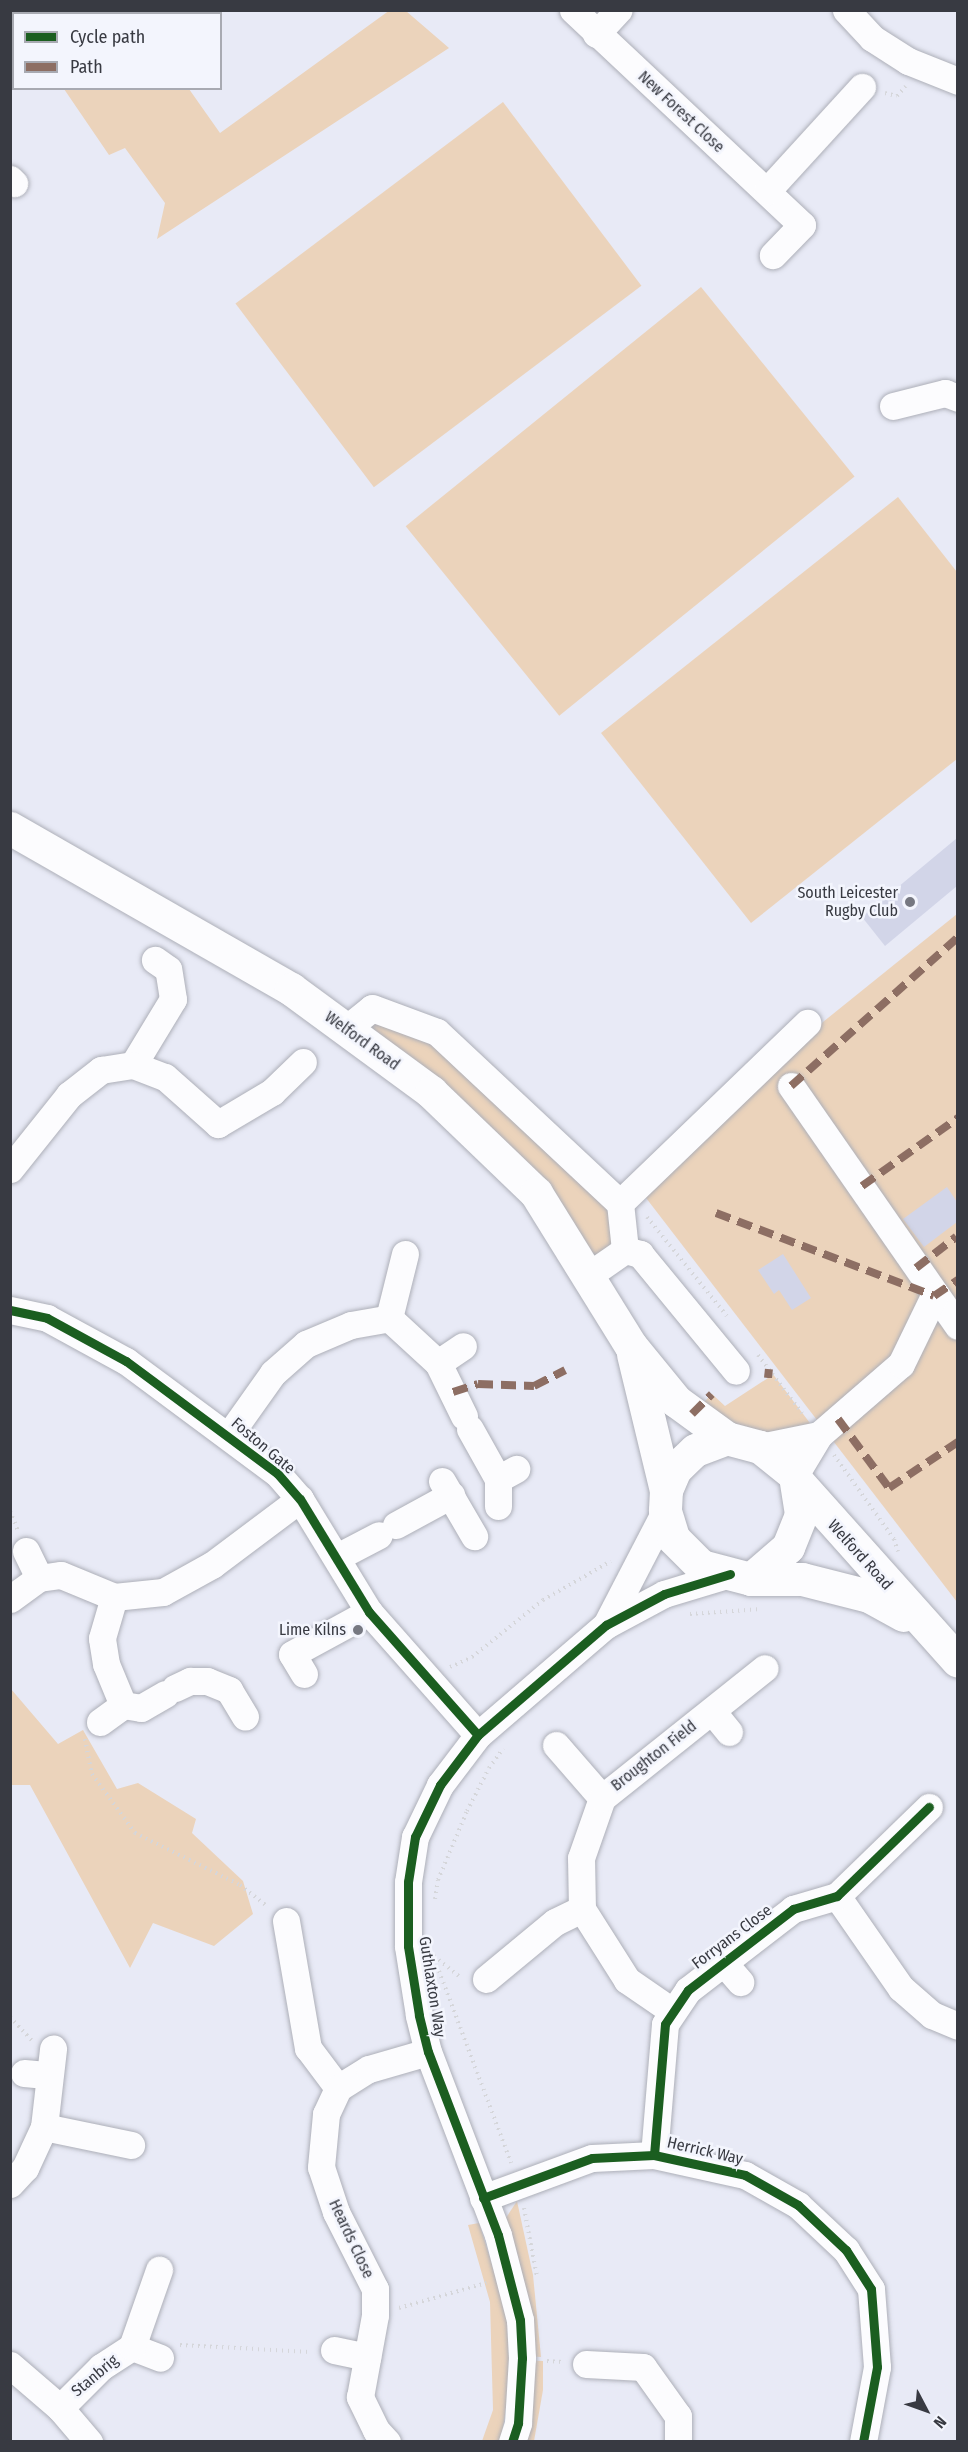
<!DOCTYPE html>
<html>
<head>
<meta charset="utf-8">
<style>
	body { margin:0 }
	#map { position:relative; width:968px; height:2452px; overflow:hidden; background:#e8eaf6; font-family:"Fira Sans Condensed",sans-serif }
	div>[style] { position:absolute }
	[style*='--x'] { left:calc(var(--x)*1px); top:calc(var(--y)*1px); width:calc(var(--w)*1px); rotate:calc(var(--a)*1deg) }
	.green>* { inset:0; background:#ebd3bb; transform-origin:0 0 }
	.building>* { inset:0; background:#d2d5e8 }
	.path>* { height:4px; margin-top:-2px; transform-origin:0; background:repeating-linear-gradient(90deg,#d5d6da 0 1.5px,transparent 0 6px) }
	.roads { filter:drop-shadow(0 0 2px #adafb8) drop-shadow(0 0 2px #adafb8) }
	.minor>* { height:27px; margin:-13.5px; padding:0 13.5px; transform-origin:13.5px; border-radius:13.5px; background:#fcfcfe }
	.major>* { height:33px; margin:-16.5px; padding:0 16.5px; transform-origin:16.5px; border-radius:16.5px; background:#fcfcfe }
	.quiet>* { height:8px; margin-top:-4px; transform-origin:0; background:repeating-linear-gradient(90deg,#8d6e63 0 15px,transparent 0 23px) }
	.cycleway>* { height:9px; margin:-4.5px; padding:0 4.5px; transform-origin:4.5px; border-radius:4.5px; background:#1b5e20 }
	.dots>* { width:16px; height:16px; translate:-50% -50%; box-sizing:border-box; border:3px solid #f3f5fd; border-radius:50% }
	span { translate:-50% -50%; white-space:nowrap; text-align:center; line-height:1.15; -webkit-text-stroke:5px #f3f5fd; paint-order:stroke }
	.street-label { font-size:16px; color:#383a42 }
	.poi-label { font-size:16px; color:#383a42 }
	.right { translate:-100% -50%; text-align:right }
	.frame { position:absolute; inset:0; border:12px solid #383a42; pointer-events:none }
	.legend { position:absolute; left:12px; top:12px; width:210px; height:78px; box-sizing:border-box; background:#f3f5fd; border:2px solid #a8aab2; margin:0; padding:8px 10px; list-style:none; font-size:18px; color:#383a42 }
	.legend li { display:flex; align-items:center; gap:12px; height:30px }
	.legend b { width:30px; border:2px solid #a8aab2 }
	.north { position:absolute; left:896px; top:2380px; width:60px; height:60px; -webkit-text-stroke:4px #f3f5fd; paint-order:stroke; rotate:131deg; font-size:16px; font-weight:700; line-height:24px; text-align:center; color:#383a42 }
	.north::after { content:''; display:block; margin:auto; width:21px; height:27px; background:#383a42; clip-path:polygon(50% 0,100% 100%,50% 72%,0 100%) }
</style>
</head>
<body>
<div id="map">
	<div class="green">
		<i style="clip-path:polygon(390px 10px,406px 11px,449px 48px,157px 239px,165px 203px,125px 148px,109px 155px,64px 89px,189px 89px,220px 133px)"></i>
		<i style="clip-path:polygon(136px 11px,138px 13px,12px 11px,136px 10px)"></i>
		<i style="left:503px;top:102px;width:230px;height:335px;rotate:53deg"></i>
		<i style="left:701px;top:287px;width:244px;height:380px;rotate:51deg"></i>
		<i style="clip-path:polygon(898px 497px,957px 572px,957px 759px,751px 923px,601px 733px)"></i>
		<i style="clip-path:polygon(957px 914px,957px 1602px,643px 1194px,823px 1022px)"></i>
		<i style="clip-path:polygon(372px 1008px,437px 1032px,620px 1203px,625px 1250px,589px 1275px,536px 1193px,346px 1029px)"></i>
		<i style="clip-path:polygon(769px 1369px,819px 1435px,760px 1447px,692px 1414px,712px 1394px,725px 1406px,768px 1378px)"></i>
		<i style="clip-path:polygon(11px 1689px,58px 1744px,83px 1730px,117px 1789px,138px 1783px,196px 1819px,192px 1833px,243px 1881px,253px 1914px,214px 1946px,153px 1923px,130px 1968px,30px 1785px,11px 1785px)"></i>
		<i style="clip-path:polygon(517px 2201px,533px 2275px,541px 2357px,525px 2356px,504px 2221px)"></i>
		<i style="clip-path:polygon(479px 2223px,508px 2315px,513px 2361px,501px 2441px,482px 2441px,493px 2410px,490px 2302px,468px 2225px)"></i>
		<i style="clip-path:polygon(522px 2360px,543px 2361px,543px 2390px,534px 2441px,510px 2442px)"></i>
	</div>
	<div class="building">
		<i style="clip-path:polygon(957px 838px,957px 886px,885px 946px,862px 917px)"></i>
		<i style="clip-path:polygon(947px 1187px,957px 1202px,957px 1222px,924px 1247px,903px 1219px)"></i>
		<i style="clip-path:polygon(783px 1254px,811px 1298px,792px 1310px,779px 1290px,774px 1294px,758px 1270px)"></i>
	</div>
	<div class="path">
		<i style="--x:885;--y:93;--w:12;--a:14"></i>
		<i style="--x:897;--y:96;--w:13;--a:-48"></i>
		<i style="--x:647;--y:1217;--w:127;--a:51.1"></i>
		<i style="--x:758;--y:1355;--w:73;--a:52.8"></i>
		<i style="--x:834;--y:1455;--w:103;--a:54.5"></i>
		<i style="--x:894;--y:1539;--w:13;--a:72"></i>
		<i style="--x:10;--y:1511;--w:22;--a:68"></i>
		<i style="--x:690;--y:1614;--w:71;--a:-4"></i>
		<i style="--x:450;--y:1667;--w:24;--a:-24"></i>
		<i style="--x:472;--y:1657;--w:91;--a:-38.8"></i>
		<i style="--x:543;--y:1600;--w:78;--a:-29.8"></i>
		<i style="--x:85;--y:1739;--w:36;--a:79"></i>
		<i style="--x:92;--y:1774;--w:73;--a:53.9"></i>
		<i style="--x:135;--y:1833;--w:117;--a:26.3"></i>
		<i style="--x:240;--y:1885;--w:34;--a:38"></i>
		<i style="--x:435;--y:1899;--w:19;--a:-81"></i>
		<i style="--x:438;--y:1880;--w:75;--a:-67.2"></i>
		<i style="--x:467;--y:1811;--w:48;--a:-62.9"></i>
		<i style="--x:489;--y:1768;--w:24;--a:-54"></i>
		<i style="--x:434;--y:1956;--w:35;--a:39"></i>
		<i style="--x:439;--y:1971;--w:205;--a:69.4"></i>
		<i style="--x:10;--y:2017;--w:33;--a:47"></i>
		<i style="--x:524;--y:2208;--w:70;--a:79.3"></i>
		<i style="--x:399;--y:2308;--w:91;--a:-16"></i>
		<i style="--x:180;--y:2345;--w:130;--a:3.1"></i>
		<i style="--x:547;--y:2361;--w:16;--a:4"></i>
	</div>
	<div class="roads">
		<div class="minor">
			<i style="--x:573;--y:10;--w:314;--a:43.2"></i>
			<i style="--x:802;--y:225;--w:42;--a:134"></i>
			<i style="--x:846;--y:10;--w:38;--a:47"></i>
			<i style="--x:872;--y:38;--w:43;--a:32.6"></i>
			<i style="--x:908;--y:61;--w:54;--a:21.8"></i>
			<i style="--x:596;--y:34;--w:33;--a:-47"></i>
			<i style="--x:10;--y:179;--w:6;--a:45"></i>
			<i style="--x:767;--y:191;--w:141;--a:-47.6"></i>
			<i style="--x:893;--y:406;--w:54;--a:-14"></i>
			<i style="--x:945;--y:393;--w:14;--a:21"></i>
			<i style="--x:346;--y:1029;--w:33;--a:-39"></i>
			<i style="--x:372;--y:1008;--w:69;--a:20.3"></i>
			<i style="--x:437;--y:1032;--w:250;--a:43.1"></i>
			<i style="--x:620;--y:1203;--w:47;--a:83.9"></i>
			<i style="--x:625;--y:1250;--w:44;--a:145.2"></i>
			<i style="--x:133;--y:1065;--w:77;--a:-58.8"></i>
			<i style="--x:173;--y:999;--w:30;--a:-99"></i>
			<i style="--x:168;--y:969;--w:16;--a:-145"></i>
			<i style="--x:791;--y:1086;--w:292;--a:55.2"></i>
			<i style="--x:10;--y:1169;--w:95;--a:-51.4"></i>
			<i style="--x:69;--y:1095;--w:41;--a:-38"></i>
			<i style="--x:101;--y:1070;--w:32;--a:-9"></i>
			<i style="--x:133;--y:1065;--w:34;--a:21"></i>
			<i style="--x:165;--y:1077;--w:71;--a:41.6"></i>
			<i style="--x:218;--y:1124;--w:63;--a:-30.7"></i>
			<i style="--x:272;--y:1092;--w:43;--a:-44.1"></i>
			<i style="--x:620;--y:1203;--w:260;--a:-43.9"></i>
			<i style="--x:625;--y:1250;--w:16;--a:15"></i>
			<i style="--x:640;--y:1254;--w:151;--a:50.6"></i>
			<i style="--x:10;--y:1310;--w:38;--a:12"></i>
			<i style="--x:47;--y:1318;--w:90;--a:28.6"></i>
			<i style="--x:126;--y:1361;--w:188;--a:36.6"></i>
			<i style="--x:277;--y:1473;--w:35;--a:49"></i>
			<i style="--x:300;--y:1499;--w:132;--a:58.6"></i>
			<i style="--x:369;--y:1612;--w:164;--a:48.5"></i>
			<i style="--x:389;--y:1318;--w:66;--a:-76"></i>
			<i style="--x:438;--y:1363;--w:30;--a:-34"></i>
			<i style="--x:470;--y:1429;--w:57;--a:60.8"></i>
			<i style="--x:229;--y:1435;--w:76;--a:-54.6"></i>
			<i style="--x:273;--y:1373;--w:44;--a:-41.3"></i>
			<i style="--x:306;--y:1344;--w:49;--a:-22.9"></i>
			<i style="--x:351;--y:1325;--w:39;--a:-10"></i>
			<i style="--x:389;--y:1318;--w:67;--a:42.6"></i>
			<i style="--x:438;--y:1363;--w:59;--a:63.9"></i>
			<i style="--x:760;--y:1447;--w:60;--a:-11.5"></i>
			<i style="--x:795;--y:1475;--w:47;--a:-59"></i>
			<i style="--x:819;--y:1435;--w:108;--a:-40.9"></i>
			<i style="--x:901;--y:1364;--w:76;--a:-64.1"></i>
			<i style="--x:442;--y:1481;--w:64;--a:59.8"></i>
			<i style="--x:498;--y:1506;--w:27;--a:-90"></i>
			<i style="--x:498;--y:1479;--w:21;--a:-29"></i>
			<i style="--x:396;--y:1525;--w:63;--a:-28.6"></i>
			<i style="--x:26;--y:1551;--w:30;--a:64"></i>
			<i style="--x:337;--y:1557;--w:47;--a:-27.6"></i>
			<i style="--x:10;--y:1599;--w:36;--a:-36"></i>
			<i style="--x:39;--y:1578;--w:22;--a:-8"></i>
			<i style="--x:61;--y:1575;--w:57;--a:22.5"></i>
			<i style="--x:114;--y:1597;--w:49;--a:-5.8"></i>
			<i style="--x:163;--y:1592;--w:56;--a:-28.9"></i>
			<i style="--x:212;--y:1565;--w:110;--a:-36.9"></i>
			<i style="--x:606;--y:1625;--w:128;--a:-62.6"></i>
			<i style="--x:304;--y:1674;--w:23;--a:-121"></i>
			<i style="--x:292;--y:1654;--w:88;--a:-28.6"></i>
			<i style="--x:175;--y:1688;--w:17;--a:-25"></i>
			<i style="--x:190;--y:1681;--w:17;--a:0"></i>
			<i style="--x:207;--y:1681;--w:24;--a:22"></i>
			<i style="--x:229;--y:1690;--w:31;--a:59"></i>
			<i style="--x:123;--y:1705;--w:18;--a:9"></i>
			<i style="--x:141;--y:1708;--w:28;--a:-30"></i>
			<i style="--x:712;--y:1711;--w:27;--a:51"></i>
			<i style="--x:100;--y:1722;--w:29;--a:-36"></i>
			<i style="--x:123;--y:1705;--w:44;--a:-112.5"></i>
			<i style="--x:106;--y:1664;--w:26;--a:-99"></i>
			<i style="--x:102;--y:1638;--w:43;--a:-73.7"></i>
			<i style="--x:556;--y:1745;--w:70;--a:49"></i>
			<i style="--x:837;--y:1896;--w:112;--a:55.2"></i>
			<i style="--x:901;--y:1988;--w:41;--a:41.1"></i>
			<i style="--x:932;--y:2015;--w:28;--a:23"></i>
			<i style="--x:286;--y:1921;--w:129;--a:80.2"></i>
			<i style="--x:308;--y:2048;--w:50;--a:53.1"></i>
			<i style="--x:722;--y:1961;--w:28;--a:49"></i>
			<i style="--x:486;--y:1979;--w:89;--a:-39.6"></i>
			<i style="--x:555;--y:1922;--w:30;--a:-26"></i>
			<i style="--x:672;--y:2011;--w:55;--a:-145.4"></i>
			<i style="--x:627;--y:1980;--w:84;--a:-122.4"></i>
			<i style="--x:582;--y:1909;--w:51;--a:-91.1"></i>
			<i style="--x:581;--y:1858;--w:64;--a:-70.7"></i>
			<i style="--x:602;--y:1798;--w:208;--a:-38.6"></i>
			<i style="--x:24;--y:2073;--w:25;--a:5"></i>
			<i style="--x:44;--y:2127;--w:89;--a:11.7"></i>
			<i style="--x:654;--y:2155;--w:131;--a:-85.2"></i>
			<i style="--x:665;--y:2024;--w:41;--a:-55.9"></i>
			<i style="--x:688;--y:1990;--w:133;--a:-37.6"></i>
			<i style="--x:793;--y:1909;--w:46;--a:-16.5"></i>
			<i style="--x:837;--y:1896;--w:128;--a:-44.1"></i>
			<i style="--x:10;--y:2184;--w:22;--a:-47"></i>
			<i style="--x:25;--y:2168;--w:45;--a:-65.1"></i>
			<i style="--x:44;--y:2127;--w:79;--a:-83.4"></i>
			<i style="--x:483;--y:2198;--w:116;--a:-20.2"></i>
			<i style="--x:592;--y:2158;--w:62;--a:-2.8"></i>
			<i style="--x:654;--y:2155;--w:93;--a:12.4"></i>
			<i style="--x:745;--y:2175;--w:61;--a:29.5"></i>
			<i style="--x:798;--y:2205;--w:66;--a:43.2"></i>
			<i style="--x:846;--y:2250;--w:46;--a:57.3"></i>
			<i style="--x:871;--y:2289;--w:78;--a:85.6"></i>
			<i style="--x:877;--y:2367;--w:76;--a:100.6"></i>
			<i style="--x:132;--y:2347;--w:30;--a:21"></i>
			<i style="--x:334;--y:2350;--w:34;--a:12"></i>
			<i style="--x:586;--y:2364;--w:57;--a:3"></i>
			<i style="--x:643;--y:2367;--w:60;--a:54.5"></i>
			<i style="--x:678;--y:2416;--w:26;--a:90"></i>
			<i style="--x:10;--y:2365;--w:66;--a:40.7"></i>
			<i style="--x:60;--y:2408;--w:45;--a:49.5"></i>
			<i style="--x:60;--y:2408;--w:58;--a:-45"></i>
			<i style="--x:101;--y:2367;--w:37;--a:-33"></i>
			<i style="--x:132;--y:2347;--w:82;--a:-70.7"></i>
			<i style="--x:387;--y:2442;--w:16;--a:-133"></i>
			<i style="--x:376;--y:2430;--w:37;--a:-116"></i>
			<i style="--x:360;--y:2397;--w:83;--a:-79.6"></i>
			<i style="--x:375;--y:2315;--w:26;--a:-90"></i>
			<i style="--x:375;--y:2289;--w:86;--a:-116.9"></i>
			<i style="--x:336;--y:2212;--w:47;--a:-108.4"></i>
			<i style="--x:321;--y:2167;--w:53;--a:-84.6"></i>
			<i style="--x:326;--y:2114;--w:29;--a:-65"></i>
			<i style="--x:338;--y:2088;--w:36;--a:-32"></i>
			<i style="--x:369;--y:2069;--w:61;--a:-16.1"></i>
			<i style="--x:512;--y:2442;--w:20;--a:-72"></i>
			<i style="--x:518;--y:2423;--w:65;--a:-86.5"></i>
			<i style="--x:522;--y:2358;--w:38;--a:-93"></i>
			<i style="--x:520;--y:2320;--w:88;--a:-104.5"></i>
			<i style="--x:498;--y:2235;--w:196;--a:-110.9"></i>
			<i style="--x:428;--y:2052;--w:38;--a:-104"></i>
			<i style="--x:419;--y:2015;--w:70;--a:-99.1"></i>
			<i style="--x:408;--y:1946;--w:64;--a:-90"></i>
			<i style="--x:408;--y:1882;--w:46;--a:-81.2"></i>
			<i style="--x:415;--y:1837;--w:58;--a:-64.3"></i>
			<i style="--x:440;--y:1785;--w:63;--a:-52.8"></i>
			<i style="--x:478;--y:1735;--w:169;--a:-40.7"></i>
			<i style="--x:606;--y:1625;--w:66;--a:-28.1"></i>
			<i style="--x:664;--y:1594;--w:69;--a:-16.9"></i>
		</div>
		<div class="major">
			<i style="--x:10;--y:828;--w:324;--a:29.8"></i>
			<i style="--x:291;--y:989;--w:174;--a:36.3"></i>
			<i style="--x:431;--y:1092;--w:146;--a:43.9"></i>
			<i style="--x:536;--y:1193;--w:180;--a:58.2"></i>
			<i style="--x:631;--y:1346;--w:71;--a:50.7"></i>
			<i style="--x:676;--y:1401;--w:63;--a:36"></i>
			<i style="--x:633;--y:1354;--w:140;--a:76.4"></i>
			<i style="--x:666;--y:1490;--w:21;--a:93"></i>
			<i style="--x:665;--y:1511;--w:28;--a:73"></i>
			<i style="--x:673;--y:1538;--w:40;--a:45"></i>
			<i style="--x:701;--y:1566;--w:52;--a:14.6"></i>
			<i style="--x:751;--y:1579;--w:49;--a:-40.9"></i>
			<i style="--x:788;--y:1547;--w:35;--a:-68"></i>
			<i style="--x:801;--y:1514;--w:39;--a:-99"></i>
			<i style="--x:795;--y:1475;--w:45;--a:-141.3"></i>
			<i style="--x:760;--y:1447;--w:34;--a:-165"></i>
			<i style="--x:727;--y:1438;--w:34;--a:159"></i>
			<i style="--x:695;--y:1450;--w:28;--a:136"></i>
			<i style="--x:675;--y:1469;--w:23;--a:113"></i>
			<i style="--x:797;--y:1481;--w:241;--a:48.2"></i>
			<i style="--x:751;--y:1579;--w:51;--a:0"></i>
			<i style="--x:802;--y:1579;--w:69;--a:14.2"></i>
			<i style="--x:869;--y:1596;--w:39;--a:29"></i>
		</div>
	</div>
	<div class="quiet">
		<i style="--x:791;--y:1086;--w:224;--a:-41.7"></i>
		<i style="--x:862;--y:1186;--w:118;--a:-35.3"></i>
		<i style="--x:716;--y:1213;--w:233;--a:20.8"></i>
		<i style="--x:934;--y:1296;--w:29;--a:-34"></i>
		<i style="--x:916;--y:1268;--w:51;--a:-37.8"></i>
		<i style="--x:768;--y:1378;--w:9;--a:-84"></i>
		<i style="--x:453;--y:1392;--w:26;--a:-18"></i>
		<i style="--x:478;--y:1384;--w:56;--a:2"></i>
		<i style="--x:534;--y:1386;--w:35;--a:-27"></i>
		<i style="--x:692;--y:1414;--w:28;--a:-45"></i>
		<i style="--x:838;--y:1419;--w:86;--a:53.5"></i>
		<i style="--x:889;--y:1488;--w:83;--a:-33.7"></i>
	</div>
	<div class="cycleway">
		<i style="--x:10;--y:1310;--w:38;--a:12"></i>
		<i style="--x:47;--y:1318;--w:90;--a:28.6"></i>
		<i style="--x:126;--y:1361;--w:188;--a:36.6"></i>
		<i style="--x:277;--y:1473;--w:35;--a:49"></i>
		<i style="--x:300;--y:1499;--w:132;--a:58.6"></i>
		<i style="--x:369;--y:1612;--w:164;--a:48.5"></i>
		<i style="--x:654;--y:2155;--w:131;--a:-85.2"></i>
		<i style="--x:665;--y:2024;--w:41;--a:-55.9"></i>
		<i style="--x:688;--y:1990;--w:133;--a:-37.6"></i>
		<i style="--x:793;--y:1909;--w:46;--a:-16.5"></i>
		<i style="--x:837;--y:1896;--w:128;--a:-44.1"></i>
		<i style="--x:483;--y:2198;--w:116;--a:-20.2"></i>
		<i style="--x:592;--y:2158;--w:62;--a:-2.8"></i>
		<i style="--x:654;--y:2155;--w:93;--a:12.4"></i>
		<i style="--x:745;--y:2175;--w:61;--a:29.5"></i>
		<i style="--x:798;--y:2205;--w:66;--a:43.2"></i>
		<i style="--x:846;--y:2250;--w:46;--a:57.3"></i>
		<i style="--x:871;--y:2289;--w:78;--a:85.6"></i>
		<i style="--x:877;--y:2367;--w:76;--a:100.6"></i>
		<i style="--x:512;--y:2442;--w:20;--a:-72"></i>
		<i style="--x:518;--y:2423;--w:65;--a:-86.5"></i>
		<i style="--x:522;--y:2358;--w:38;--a:-93"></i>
		<i style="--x:520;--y:2320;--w:88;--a:-104.5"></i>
		<i style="--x:498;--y:2235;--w:196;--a:-110.9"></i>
		<i style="--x:428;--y:2052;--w:38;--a:-104"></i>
		<i style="--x:419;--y:2015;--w:70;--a:-99.1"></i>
		<i style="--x:408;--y:1946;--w:64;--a:-90"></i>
		<i style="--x:408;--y:1882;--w:46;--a:-81.2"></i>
		<i style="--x:415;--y:1837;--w:58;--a:-64.3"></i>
		<i style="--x:440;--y:1785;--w:63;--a:-52.8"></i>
		<i style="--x:478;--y:1735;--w:169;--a:-40.7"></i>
		<i style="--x:606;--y:1625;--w:66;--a:-28.1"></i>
		<i style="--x:664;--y:1594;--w:69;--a:-16.9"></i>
	</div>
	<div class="dots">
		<i style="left:910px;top:902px;background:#767881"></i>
		<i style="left:358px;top:1630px;background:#767881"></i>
	</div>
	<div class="street-label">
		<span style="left:681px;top:112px;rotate:43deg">New Forest Close</span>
		<span style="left:362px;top:1041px;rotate:36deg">Welford Road</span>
		<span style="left:263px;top:1446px;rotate:40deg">Foston Gate</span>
		<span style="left:860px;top:1555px;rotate:48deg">Welford Road</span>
		<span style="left:654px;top:1756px;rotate:-38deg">Broughton Field</span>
		<span style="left:732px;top:1937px;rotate:-37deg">Forryans Close</span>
		<span style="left:432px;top:1987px;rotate:81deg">Guthlaxton Way</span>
		<span style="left:705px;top:2151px;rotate:13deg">Herrick Way</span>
		<span style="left:351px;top:2239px;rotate:65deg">Heards Close</span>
		<span style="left:95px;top:2376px;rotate:-40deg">Stanbrig</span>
	</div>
	<div class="poi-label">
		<span class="right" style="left:898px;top:902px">South Leicester<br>Rugby Club</span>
		<span class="right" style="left:346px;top:1630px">Lime Kilns</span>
	</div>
	<div class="frame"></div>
	<ul class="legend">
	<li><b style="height:8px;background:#1b5e20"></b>Cycle path</li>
	<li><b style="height:8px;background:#8d6e63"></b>Path</li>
	</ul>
	<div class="north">N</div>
</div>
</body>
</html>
